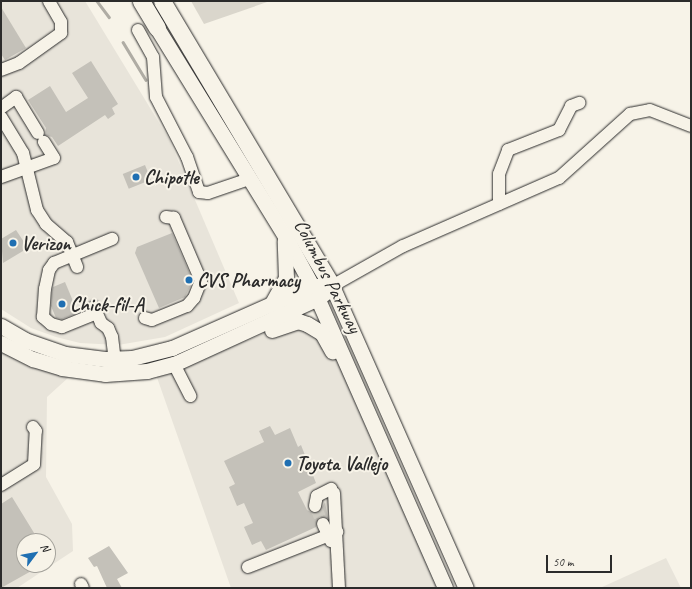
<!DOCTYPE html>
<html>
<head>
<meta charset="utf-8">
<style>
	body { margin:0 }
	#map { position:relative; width:692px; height:589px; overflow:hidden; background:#f7f3e8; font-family:Caveat,sans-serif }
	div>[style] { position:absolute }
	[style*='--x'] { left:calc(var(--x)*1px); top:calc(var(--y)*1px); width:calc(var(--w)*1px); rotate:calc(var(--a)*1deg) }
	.built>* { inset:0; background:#e8e4da }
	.green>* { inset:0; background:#dad6cc }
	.stream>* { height:2.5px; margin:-1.25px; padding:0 1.25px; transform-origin:1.25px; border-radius:1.25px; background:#afaca4 }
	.building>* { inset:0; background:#c4c1b9; transform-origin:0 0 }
	.minor-tunnel>* { height:12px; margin-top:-6px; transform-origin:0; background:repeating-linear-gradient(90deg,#cecbc2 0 12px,transparent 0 18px) }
	.roads { filter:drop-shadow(0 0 1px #2b2b2b) drop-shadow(0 0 1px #2b2b2b) }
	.minor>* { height:12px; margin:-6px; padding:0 6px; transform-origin:6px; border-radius:6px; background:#f7f3e8 }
	.major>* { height:15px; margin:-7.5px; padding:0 7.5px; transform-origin:7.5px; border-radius:7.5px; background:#f7f3e8 }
	.highway>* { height:17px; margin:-8.5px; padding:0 8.5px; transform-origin:8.5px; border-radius:8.5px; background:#f7f3e8 }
	.dots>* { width:11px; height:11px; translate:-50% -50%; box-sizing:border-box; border:2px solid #f7f3e8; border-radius:50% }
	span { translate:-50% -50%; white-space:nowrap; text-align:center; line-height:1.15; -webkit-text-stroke:4px #f7f3e8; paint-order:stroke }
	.poi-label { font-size:20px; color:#2b2b2b; font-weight:700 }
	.left { translate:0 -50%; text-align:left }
	.street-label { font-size:20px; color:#2b2b2b }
	.frame { position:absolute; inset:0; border:2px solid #2b2b2b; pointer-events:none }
	.north { position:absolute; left:16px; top:533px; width:40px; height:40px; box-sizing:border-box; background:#f7f3e8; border:1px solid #a5a39c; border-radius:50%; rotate:58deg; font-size:11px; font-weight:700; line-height:16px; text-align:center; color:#2b2b2b }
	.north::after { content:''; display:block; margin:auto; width:14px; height:18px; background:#1f6fb2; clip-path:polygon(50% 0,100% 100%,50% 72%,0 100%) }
	.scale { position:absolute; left:546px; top:555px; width:66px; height:18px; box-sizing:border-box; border:2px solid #2b2b2b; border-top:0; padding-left:5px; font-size:12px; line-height:14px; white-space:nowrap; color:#2b2b2b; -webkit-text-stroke:3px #f7f3e8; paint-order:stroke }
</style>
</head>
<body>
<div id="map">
	<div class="built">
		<i style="clip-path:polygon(1px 1px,85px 1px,169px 139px,239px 303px,165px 337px,118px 345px,80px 343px,56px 337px,31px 328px,1px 309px)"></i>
		<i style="clip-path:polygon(298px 321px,335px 355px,445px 588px,231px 588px,154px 369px,249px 340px,289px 322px)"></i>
		<i style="clip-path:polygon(evenodd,1px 352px,31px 366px,69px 377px,47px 397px,46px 477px,72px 524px,73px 551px,17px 588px,1px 588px,1px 352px,24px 541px,48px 541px,48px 565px,24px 565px,24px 541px)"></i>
		<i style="clip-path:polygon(666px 558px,681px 588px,600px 588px)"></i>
	</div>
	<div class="green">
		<i style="clip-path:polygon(191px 1px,270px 1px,204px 24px)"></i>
	</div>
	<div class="stream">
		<i style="--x:97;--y:1;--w:20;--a:53"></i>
		<i style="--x:123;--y:42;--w:44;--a:58.8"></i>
	</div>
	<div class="building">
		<i style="clip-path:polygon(1px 7px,26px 48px,5px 60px,1px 54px)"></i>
		<i style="clip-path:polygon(91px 61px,118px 104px,112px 108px,115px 114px,108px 119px,105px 115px,58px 146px,52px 137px,45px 135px,46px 128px,28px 100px,50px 86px,66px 112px,88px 98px,72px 73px)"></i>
		<i style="left:145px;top:165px;width:16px;height:24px;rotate:68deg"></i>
		<i style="clip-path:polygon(16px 230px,28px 248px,3px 263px,1px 239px)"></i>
		<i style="clip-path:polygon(172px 233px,193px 281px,185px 297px,159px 308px,135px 253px,137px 247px)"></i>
		<i style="clip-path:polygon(65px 282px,78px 313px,62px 319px,56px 318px,51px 306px,52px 290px,53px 287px)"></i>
		<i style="clip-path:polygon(270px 426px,275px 435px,290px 428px,298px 447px,301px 445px,316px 483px,298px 492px,307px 510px,313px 513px,320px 511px,325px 502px,328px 518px,319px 517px,316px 527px,266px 550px,261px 541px,252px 545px,244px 527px,253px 523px,244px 503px,237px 506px,229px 487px,235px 484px,224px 461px,264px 442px,259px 431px)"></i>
		<i style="clip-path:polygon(12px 497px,39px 541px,24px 541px,24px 565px,42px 565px,1px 588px,1px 504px)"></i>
		<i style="clip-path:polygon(109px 546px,128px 573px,117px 579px,122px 588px,107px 588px,97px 566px,94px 567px,88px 558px)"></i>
	</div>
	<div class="minor-tunnel">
		<i style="--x:315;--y:506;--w:20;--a:66"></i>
	</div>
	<div class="roads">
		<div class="minor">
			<i style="--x:138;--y:30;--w:31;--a:61"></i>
			<i style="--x:153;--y:57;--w:40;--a:85.7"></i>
			<i style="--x:156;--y:97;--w:68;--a:62.7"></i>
			<i style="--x:187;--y:157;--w:37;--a:71"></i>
			<i style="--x:199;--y:192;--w:9;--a:6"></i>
			<i style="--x:208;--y:193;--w:43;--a:-18.9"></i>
			<i style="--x:1;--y:70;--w:19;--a:-21"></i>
			<i style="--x:19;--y:63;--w:52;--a:-35.5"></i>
			<i style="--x:61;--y:33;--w:11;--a:-90"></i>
			<i style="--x:61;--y:22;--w:24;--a:-120"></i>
			<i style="--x:1;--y:108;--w:19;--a:-36"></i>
			<i style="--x:16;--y:97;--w:42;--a:58.6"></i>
			<i style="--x:1;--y:117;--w:42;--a:58.6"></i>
			<i style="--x:23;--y:153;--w:59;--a:76.2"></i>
			<i style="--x:37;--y:210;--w:17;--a:57"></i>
			<i style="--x:46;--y:224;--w:28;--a:41"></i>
			<i style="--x:67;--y:242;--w:27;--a:68"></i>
			<i style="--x:1;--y:177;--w:56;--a:-19.7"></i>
			<i style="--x:54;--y:158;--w:19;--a:-122"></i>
			<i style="--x:499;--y:204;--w:30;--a:-90"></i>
			<i style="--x:499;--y:174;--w:26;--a:-69"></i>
			<i style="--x:508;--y:150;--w:55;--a:-21.4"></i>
			<i style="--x:559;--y:130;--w:27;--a:-63"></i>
			<i style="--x:571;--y:106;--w:9;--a:-21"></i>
			<i style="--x:332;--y:286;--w:81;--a:-29.4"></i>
			<i style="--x:403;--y:246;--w:170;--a:-23.6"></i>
			<i style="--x:559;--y:178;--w:96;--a:-42"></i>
			<i style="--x:630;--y:114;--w:20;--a:-11"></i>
			<i style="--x:650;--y:110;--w:44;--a:21.3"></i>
			<i style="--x:94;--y:307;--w:17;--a:66"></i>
			<i style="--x:101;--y:323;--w:9;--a:36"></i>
			<i style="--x:108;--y:328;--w:10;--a:66"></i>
			<i style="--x:112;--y:337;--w:25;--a:83"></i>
			<i style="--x:115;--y:362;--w:5;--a:127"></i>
			<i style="--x:97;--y:313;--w:38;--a:158"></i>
			<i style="--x:62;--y:327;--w:11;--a:-165"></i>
			<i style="--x:51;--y:324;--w:11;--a:-139"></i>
			<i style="--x:43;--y:317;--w:28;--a:-86"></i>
			<i style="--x:45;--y:289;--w:19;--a:-78"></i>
			<i style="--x:49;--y:270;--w:9;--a:-54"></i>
			<i style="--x:54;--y:263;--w:63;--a:-22.5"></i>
			<i style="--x:145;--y:318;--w:7;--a:16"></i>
			<i style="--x:152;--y:320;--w:38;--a:-22"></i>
			<i style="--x:187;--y:306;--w:11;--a:-49"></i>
			<i style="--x:194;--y:298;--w:18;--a:-68"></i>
			<i style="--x:201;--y:281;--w:69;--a:-113.2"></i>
			<i style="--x:174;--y:218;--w:8;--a:-173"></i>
			<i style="--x:174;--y:364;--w:36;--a:63"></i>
			<i style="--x:1;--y:485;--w:39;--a:-32"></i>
			<i style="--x:34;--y:464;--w:33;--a:-87"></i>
			<i style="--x:36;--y:431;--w:5;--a:-127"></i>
			<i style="--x:334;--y:493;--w:95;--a:87"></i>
			<i style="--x:315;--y:506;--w:10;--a:-79"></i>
			<i style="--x:317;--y:496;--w:16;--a:-27"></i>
			<i style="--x:323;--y:524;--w:19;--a:65"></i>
			<i style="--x:248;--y:567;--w:96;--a:-21.5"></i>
			<i style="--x:81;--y:584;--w:4;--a:63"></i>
		</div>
		<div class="major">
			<i style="--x:157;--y:28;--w:244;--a:58.4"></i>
			<i style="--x:285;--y:236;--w:57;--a:61.6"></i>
			<i style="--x:312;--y:286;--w:330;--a:66.2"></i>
			<i style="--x:332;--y:286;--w:330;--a:66.1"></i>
			<i style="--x:271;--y:305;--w:31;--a:-61"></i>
			<i style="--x:286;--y:278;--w:37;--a:-92"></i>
			<i style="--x:1;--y:326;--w:28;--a:30"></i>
			<i style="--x:25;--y:340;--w:42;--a:19.3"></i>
			<i style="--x:65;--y:354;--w:40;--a:7.1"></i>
			<i style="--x:105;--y:359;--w:27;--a:-2"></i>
			<i style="--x:132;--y:358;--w:41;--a:-14"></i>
			<i style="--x:172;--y:348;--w:153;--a:-23.9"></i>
			<i style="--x:312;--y:286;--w:9;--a:0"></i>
			<i style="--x:272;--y:330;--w:28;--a:-19"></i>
			<i style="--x:298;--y:321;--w:9;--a:18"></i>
			<i style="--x:307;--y:324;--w:17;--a:31"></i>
			<i style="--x:322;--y:333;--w:21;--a:61"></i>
			<i style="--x:1;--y:343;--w:36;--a:27"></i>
			<i style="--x:33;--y:359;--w:30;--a:17"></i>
			<i style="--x:62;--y:368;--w:43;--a:7.9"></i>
			<i style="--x:105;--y:374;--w:42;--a:-4.1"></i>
			<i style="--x:147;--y:371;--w:28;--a:-15"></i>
			<i style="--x:174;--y:364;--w:158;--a:-24.6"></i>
			<i style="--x:318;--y:298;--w:10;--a:-37"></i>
		</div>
		<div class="highway">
			<i style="--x:141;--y:1;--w:31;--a:59"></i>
			<i style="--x:162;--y:1;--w:332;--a:59.2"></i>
		</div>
	</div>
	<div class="dots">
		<i style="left:136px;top:177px;background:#1f6fb2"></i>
		<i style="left:13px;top:243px;background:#1f6fb2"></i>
		<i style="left:189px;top:280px;background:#1f6fb2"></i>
		<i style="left:62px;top:304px;background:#1f6fb2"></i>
		<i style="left:288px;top:463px;background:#1f6fb2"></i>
	</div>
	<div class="poi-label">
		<span class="left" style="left:144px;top:177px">Chipotle</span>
		<span class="left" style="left:21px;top:243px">Verizon</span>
		<span class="left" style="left:197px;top:280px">CVS Pharmacy</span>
		<span class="left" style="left:70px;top:304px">Chick-fil-A</span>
		<span class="left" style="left:296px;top:463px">Toyota Vallejo</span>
	</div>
	<div class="street-label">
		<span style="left:328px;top:276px;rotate:63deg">Columbus Parkway</span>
	</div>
	<div class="frame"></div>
	<div class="north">N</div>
	<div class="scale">50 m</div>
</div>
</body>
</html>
